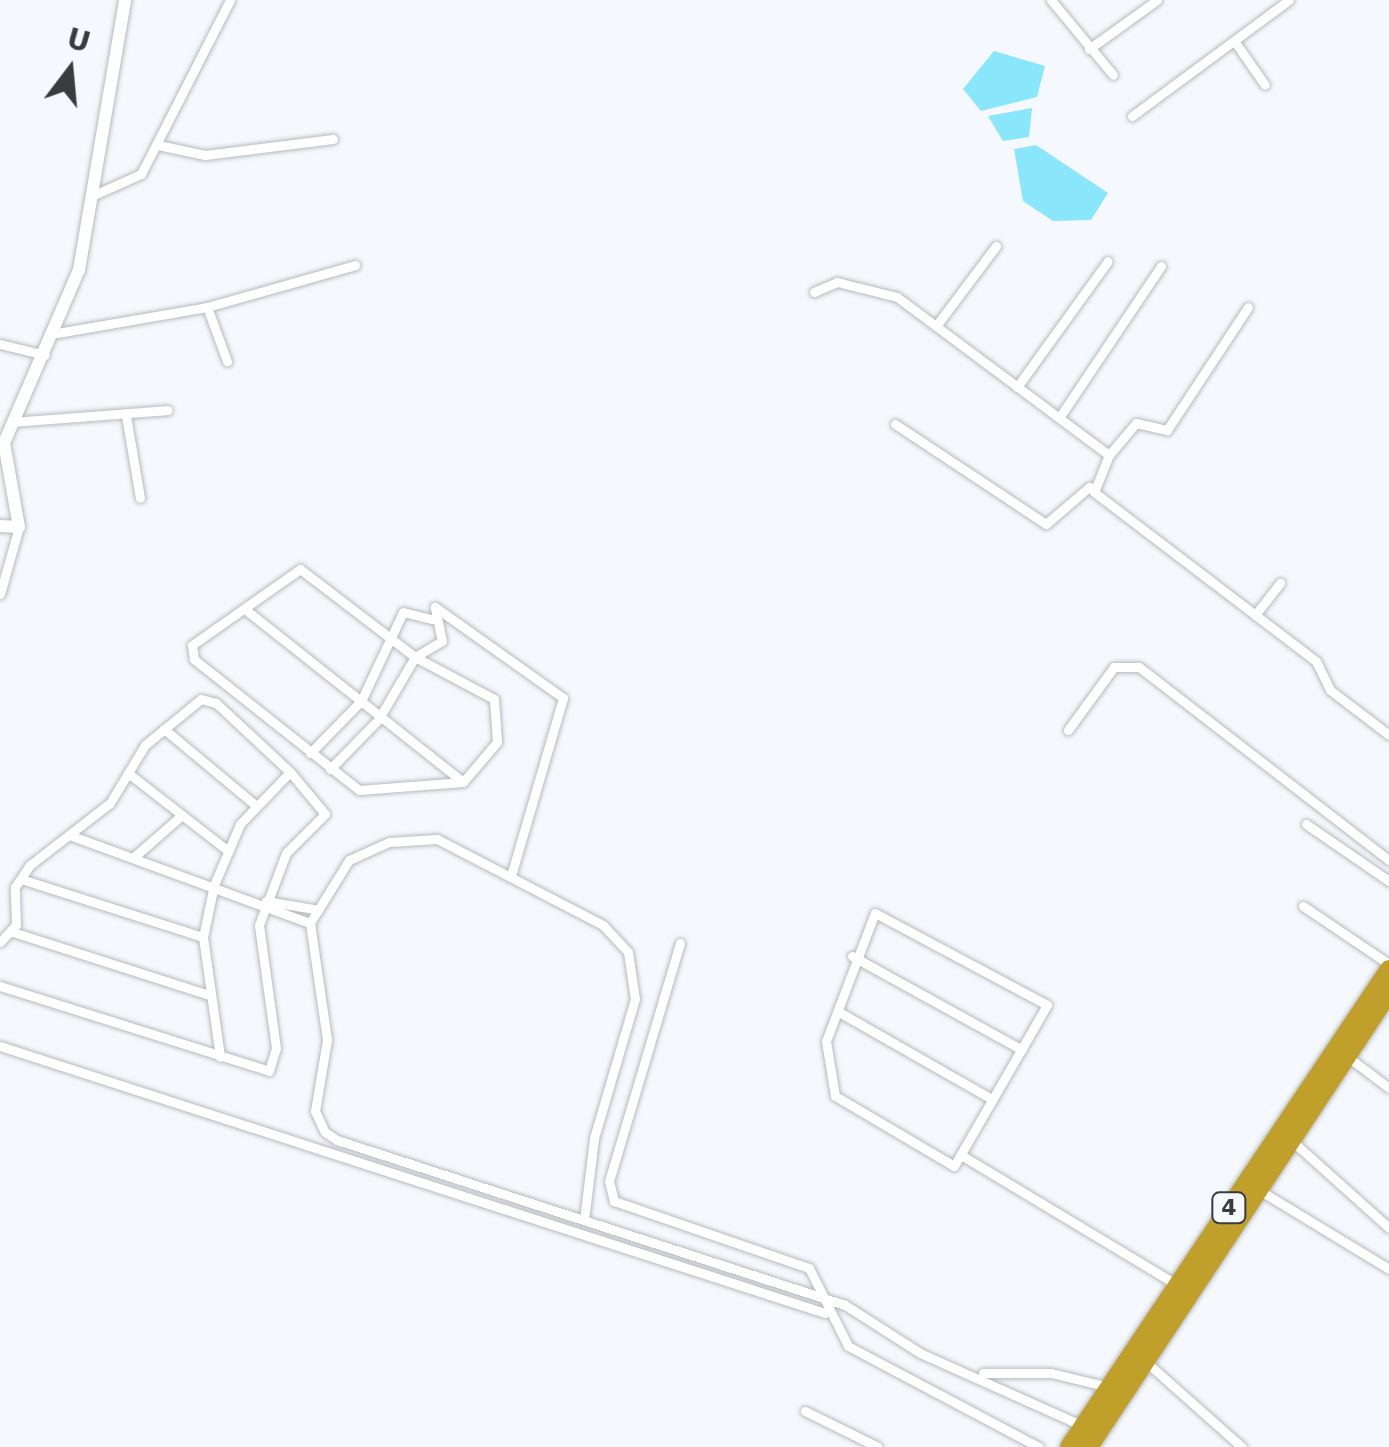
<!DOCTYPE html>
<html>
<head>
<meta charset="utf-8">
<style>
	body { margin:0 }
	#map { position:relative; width:1389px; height:1447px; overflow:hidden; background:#f5f9fd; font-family:"DejaVu Sans",sans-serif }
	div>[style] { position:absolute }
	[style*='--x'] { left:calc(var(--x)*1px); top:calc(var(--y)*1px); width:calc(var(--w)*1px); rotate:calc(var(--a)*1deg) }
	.water>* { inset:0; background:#89e6fb }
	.roads { filter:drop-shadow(0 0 2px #b6babe) drop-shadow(0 0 2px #b6babe) }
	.street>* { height:9px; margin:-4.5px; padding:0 4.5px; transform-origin:4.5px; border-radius:4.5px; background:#fff }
	.secondary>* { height:12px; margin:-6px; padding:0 6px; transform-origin:6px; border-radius:6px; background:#fff }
	.highway>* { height:18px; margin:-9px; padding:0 9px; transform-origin:9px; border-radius:9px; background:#c09f2a }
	span { translate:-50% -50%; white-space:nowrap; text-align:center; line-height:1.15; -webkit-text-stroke:9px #f5f9fd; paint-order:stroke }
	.shield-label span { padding:2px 8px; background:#f5f9fd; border:2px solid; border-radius:8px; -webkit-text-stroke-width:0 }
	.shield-label { font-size:22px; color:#393b3c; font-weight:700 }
	.north { position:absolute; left:20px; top:20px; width:100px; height:100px; -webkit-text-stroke:8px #f5f9fd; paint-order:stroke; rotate:16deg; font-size:28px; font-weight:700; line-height:40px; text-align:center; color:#393b3c }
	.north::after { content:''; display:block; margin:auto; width:35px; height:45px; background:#393b3c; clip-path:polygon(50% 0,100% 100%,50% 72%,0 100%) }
</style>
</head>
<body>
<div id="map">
	<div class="water">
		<i style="clip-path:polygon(994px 51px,1045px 66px,1037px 97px,981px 111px,963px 89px)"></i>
		<i style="clip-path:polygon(1032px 108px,1029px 137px,1003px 141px,988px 116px)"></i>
		<i style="clip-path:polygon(1036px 145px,1108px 193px,1091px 220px,1053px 221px,1023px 201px,1014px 149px)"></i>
	</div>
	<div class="roads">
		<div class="street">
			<i style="--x:1051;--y:0;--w:97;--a:50.4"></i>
			<i style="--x:1235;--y:42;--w:52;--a:55.1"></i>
			<i style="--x:1089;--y:49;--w:84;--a:-35.8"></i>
			<i style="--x:1132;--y:116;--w:195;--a:-36.5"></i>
			<i style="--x:158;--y:145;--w:48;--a:12"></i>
			<i style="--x:205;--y:155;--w:129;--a:-7.1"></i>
			<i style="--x:94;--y:195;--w:51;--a:-24.1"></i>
			<i style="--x:141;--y:174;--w:195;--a:-62.9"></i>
			<i style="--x:814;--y:292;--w:25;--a:-23"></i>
			<i style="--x:837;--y:282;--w:62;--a:14"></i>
			<i style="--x:897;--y:297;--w:264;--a:36.7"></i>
			<i style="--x:1109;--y:455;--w:40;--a:112"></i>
			<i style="--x:1094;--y:492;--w:279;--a:37.3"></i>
			<i style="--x:1316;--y:661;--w:32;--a:64"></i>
			<i style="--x:1330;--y:690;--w:74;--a:37.3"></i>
			<i style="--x:207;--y:307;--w:58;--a:69.7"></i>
			<i style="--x:936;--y:326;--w:100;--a:-53.1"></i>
			<i style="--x:57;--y:333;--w:152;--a:-9.8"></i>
			<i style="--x:207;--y:307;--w:154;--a:-15.8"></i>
			<i style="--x:0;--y:344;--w:46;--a:13.7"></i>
			<i style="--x:1017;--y:387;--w:155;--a:-54.2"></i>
			<i style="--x:126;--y:416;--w:83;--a:80.3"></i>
			<i style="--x:1059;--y:418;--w:183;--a:-56.1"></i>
			<i style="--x:13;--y:422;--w:155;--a:-4.4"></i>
			<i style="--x:895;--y:424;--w:181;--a:33.5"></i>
			<i style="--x:1046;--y:524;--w:57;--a:-40.7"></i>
			<i style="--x:1109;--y:455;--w:42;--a:-49.8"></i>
			<i style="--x:1136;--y:423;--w:32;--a:13"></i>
			<i style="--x:1167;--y:430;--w:147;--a:-56.6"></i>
			<i style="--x:300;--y:569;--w:145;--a:37.4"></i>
			<i style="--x:415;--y:657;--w:89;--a:28"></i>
			<i style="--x:494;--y:699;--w:43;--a:86"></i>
			<i style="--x:497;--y:742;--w:52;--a:130.4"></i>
			<i style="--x:463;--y:782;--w:104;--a:175.6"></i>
			<i style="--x:359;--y:790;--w:211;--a:-141.6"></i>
			<i style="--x:194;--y:659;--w:14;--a:-98"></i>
			<i style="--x:192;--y:645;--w:132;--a:-35.1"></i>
			<i style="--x:0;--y:594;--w:70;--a:-74.2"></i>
			<i style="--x:246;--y:610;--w:277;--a:38.4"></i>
			<i style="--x:1255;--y:615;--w:41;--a:-52"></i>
			<i style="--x:164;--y:729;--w:117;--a:39.8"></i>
			<i style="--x:1068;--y:730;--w:78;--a:-53.9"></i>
			<i style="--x:1114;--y:667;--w:25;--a:0"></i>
			<i style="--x:1139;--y:667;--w:316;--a:37.7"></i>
			<i style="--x:310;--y:753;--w:73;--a:-45.6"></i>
			<i style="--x:361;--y:701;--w:98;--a:-64.7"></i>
			<i style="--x:403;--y:612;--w:30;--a:14"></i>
			<i style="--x:330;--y:769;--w:69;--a:-45.6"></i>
			<i style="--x:378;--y:720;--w:73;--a:-59.6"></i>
			<i style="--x:415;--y:657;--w:31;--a:-31"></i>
			<i style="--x:442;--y:641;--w:35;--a:-102"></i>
			<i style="--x:435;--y:607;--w:157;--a:35.4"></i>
			<i style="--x:563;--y:698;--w:181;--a:106.3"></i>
			<i style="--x:128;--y:773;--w:125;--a:37.9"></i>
			<i style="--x:1306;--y:824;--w:101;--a:34.5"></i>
			<i style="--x:72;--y:836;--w:253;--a:20.1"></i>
			<i style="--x:134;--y:857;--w:64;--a:-41.2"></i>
			<i style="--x:21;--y:879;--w:191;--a:17.7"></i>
			<i style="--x:266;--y:901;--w:49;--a:9.5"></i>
			<i style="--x:1303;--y:906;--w:104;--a:34"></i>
			<i style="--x:875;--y:913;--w:195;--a:28.1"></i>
			<i style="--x:1047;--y:1005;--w:186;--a:120"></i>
			<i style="--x:954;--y:1166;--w:138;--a:-149.5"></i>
			<i style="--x:835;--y:1096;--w:56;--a:-99.3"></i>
			<i style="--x:826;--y:1041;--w:137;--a:-69.1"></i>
			<i style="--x:13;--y:932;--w:206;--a:17.8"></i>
			<i style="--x:0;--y:942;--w:23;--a:-47"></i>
			<i style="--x:16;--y:925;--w:38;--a:-92"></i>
			<i style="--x:15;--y:887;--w:27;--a:-56"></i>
			<i style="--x:30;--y:865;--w:101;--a:-37.8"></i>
			<i style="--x:110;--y:803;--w:68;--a:-58.9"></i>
			<i style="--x:145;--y:745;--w:72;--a:-39.4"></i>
			<i style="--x:201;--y:699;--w:16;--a:15"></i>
			<i style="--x:216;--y:703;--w:101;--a:43"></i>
			<i style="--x:290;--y:772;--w:72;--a:133.9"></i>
			<i style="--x:240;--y:824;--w:66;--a:113.1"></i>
			<i style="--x:214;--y:885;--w:53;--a:101.9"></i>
			<i style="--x:203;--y:937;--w:121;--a:81.9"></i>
			<i style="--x:680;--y:943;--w:248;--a:106.6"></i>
			<i style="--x:609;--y:1181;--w:21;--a:76"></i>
			<i style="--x:614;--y:1201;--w:206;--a:19"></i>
			<i style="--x:809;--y:1268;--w:87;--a:63.4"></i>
			<i style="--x:848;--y:1346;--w:216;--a:27.9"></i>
			<i style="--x:852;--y:956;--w:194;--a:28.9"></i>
			<i style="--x:0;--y:986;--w:282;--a:17.5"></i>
			<i style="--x:269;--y:1071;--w:24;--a:-73"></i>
			<i style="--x:276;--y:1048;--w:124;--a:-97.9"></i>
			<i style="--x:259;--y:925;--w:77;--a:-69.4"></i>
			<i style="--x:286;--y:853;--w:55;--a:-45"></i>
			<i style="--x:325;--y:814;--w:55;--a:-129.8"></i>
			<i style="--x:839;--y:1012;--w:177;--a:29.7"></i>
			<i style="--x:0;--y:1046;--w:867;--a:17.93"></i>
			<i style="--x:1348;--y:1057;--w:51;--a:37.1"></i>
			<i style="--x:1291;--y:1140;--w:132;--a:41.9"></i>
			<i style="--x:961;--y:1155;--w:252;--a:31"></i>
			<i style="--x:1259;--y:1190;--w:152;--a:31.3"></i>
			<i style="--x:584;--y:1220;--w:83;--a:-83"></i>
			<i style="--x:594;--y:1138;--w:145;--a:-73.6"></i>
			<i style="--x:635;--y:999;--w:48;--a:-98.5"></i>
			<i style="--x:628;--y:952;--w:37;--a:-133"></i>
			<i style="--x:603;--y:925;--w:187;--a:-152.6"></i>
			<i style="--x:437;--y:839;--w:48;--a:176.4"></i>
			<i style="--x:389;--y:842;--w:44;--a:155.8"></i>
			<i style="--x:349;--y:860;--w:74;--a:121.8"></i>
			<i style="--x:310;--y:923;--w:118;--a:81.7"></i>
			<i style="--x:327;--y:1040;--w:72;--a:99.6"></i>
			<i style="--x:315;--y:1111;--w:23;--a:65"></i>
			<i style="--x:325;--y:1132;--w:14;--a:34"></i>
			<i style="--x:337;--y:1140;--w:534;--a:17.99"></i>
			<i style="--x:845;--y:1305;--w:89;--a:32.6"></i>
			<i style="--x:920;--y:1353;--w:179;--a:24.1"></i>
			<i style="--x:1145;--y:1361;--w:130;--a:41.6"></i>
			<i style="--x:983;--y:1373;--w:68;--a:0"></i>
			<i style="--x:1051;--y:1373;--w:60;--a:13.6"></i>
			<i style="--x:805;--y:1411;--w:81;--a:26.3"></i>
		</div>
		<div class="secondary">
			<i style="--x:0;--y:526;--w:19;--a:3"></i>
			<i style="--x:19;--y:527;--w:85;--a:-100.1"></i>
			<i style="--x:4;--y:443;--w:189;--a:-66.6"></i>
			<i style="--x:79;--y:270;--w:274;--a:-80.3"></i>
		</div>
		<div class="highway">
			<i style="--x:1069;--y:1447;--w:575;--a:-56.2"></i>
			<i style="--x:1089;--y:1447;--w:544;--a:-56.54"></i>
		</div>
	</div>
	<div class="shield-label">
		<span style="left:1229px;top:1208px">4</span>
	</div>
	<div class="north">U</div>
</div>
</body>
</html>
